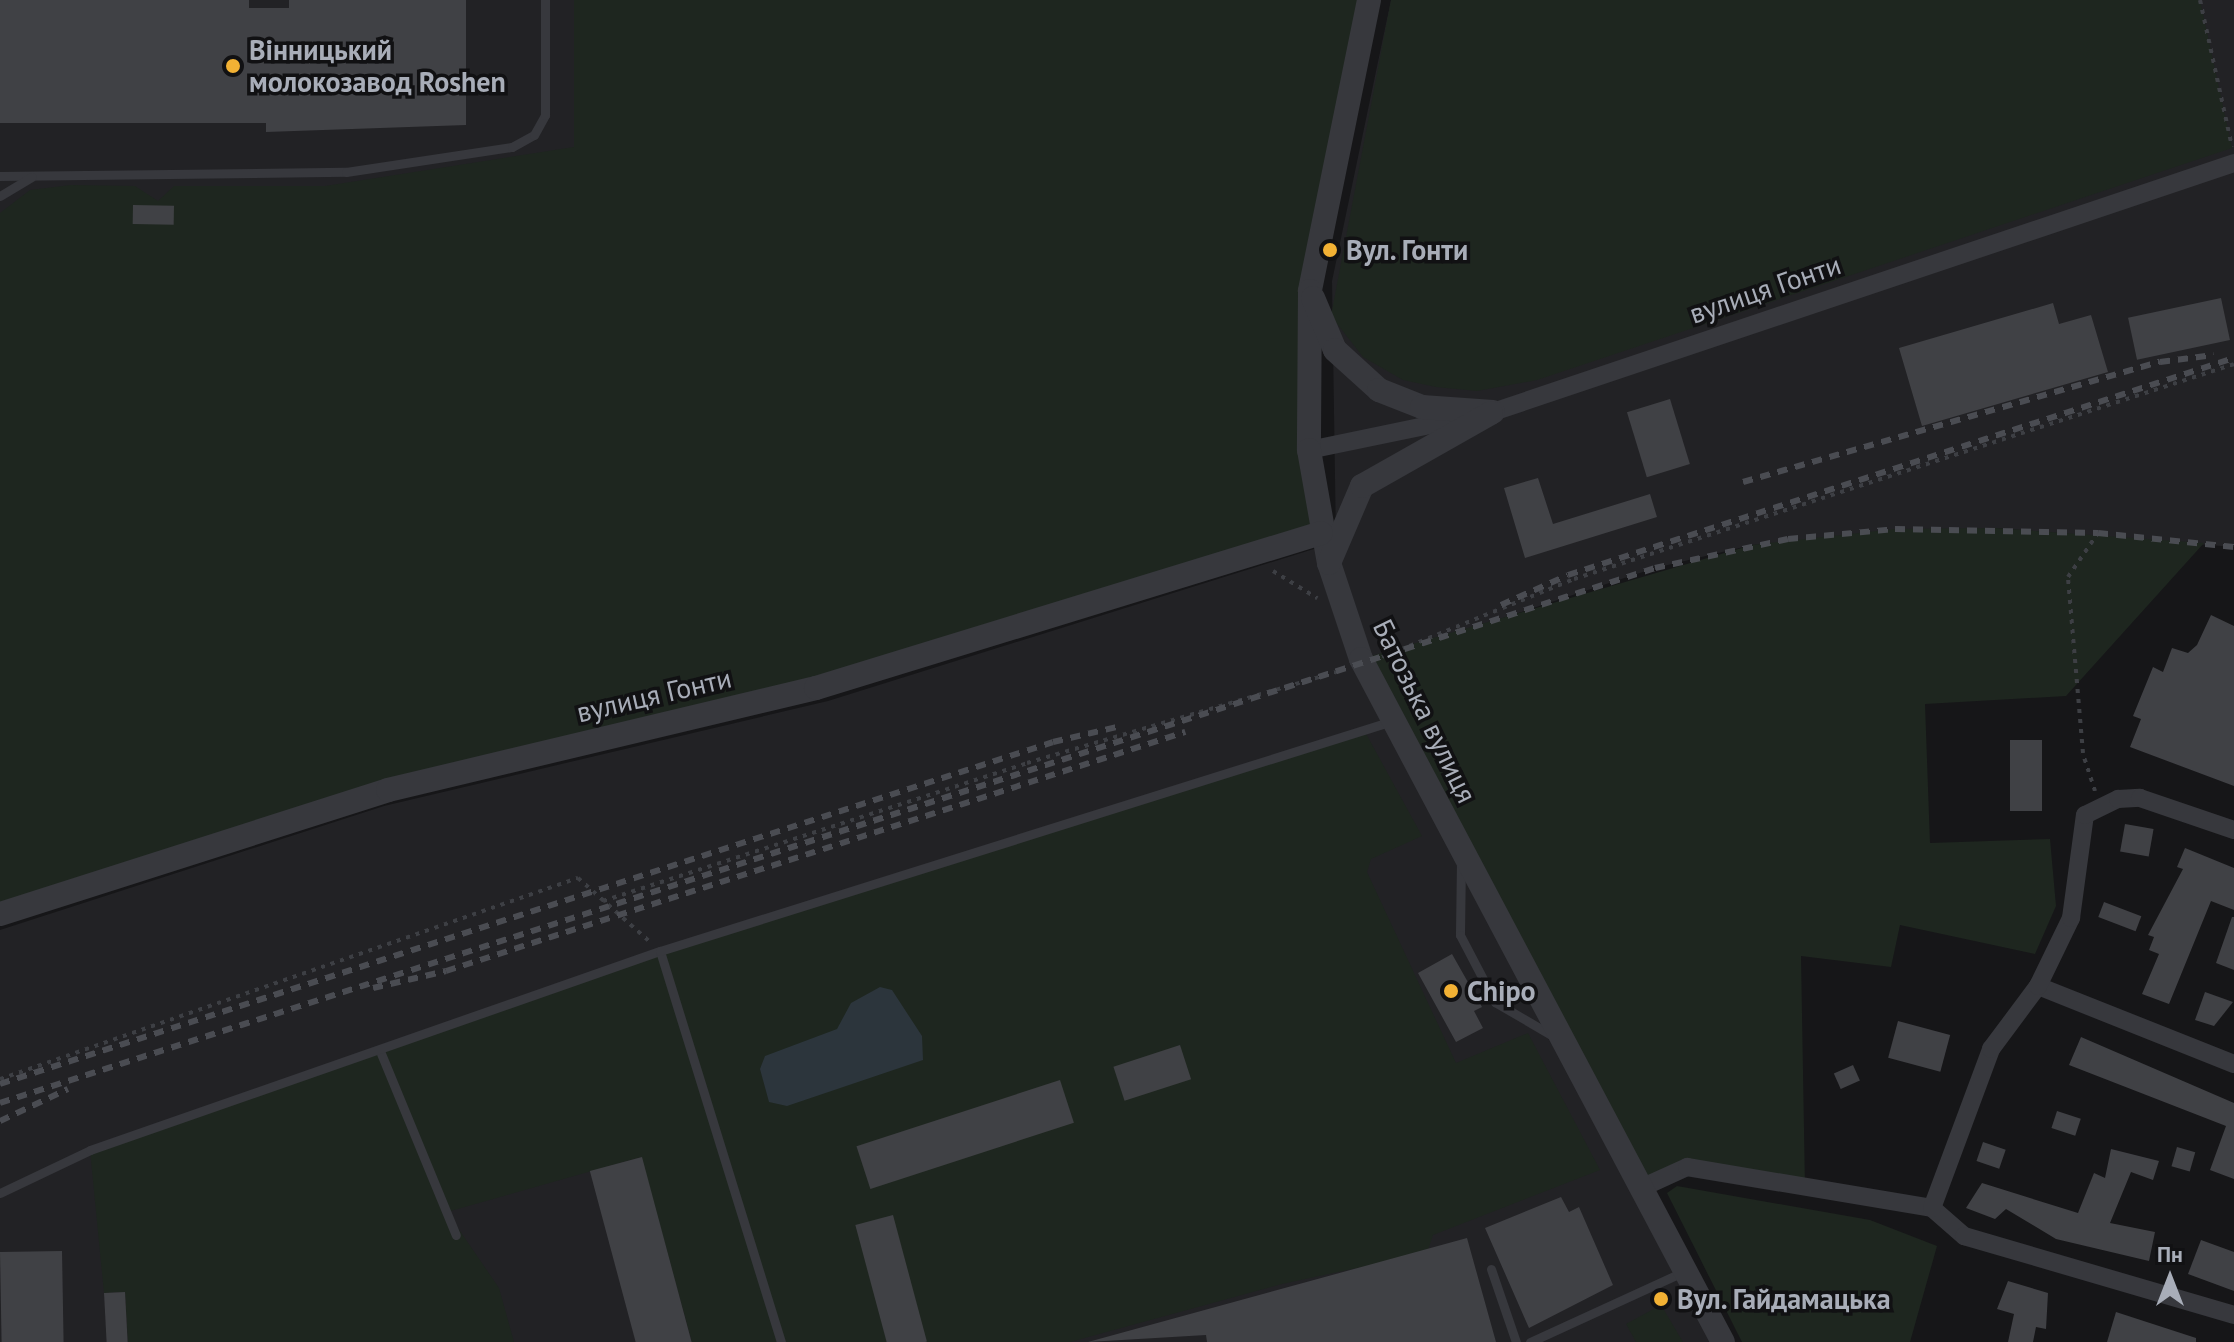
<!DOCTYPE html>
<html>
<head>
<meta charset="utf-8">
<style>
	body { margin:0 }
	#map { position:relative; width:2234px; height:1342px; overflow:hidden; background:#161618; font-family:"PT Sans",sans-serif }
	div>[style] { position:absolute }
	[style*='--x'] { left:calc(var(--x)*1px); top:calc(var(--y)*1px); width:calc(var(--w)*1px); rotate:calc(var(--a)*1deg) }
	.built>* { inset:0; background:#222225 }
	.green>* { inset:0; background:#1e261f }
	.water>* { inset:0; background:#2c353c }
	.building>* { inset:0; background:#404145; transform-origin:0 0 }
	.path>* { height:4px; margin-top:-2px; transform-origin:0; background:repeating-linear-gradient(90deg,#3d3f44 0 4px,transparent 0 10px) }
	.service>* { height:9px; margin:-4.5px; padding:0 4.5px; transform-origin:4.5px; border-radius:4.5px; background:#37383d }
	.minor>* { height:18px; margin:-9px; padding:0 9px; transform-origin:9px; border-radius:9px; background:#37383d }
	.tertiary>* { height:24px; margin:-12px; padding:0 12px; transform-origin:12px; border-radius:12px; background:#37383d }
	.rail>* { height:6px; margin-top:-3px; transform-origin:0; background:repeating-linear-gradient(90deg,#4a4c52 0 10px,transparent 0 18px) }
	.dots>* { width:22px; height:22px; translate:-50% -50%; box-sizing:border-box; border:4px solid #111113; border-radius:50% }
	span { translate:-50% -50%; white-space:nowrap; text-align:center; line-height:1.15; -webkit-text-stroke:7px #111113; paint-order:stroke }
	.poi-label { font-size:28px; color:#a8adb8; font-weight:700 }
	.left { translate:0 -50%; text-align:left }
	.street-label { font-size:28px; color:#a8adb8 }
	.north { position:absolute; left:2130px; top:1238px; width:80px; height:80px; -webkit-text-stroke:6px #111113; paint-order:stroke; rotate:0deg; font-size:22px; font-weight:700; line-height:32px; text-align:center; color:#a8adb8 }
	.north::after { content:''; display:block; margin:auto; width:28px; height:36px; background:#a8adb8; clip-path:polygon(50% 0,100% 100%,50% 72%,0 100%) }
</style>
</head>
<body>
<div id="map">
	<div class="built">
		<i style="clip-path:polygon(0 0,584px 0,583px 160px,0 272px)"></i>
		<i style="clip-path:polygon(1391px 0,2234px 0,2234px 547px,1995px 528px,1752px 545px,1655px 568px,1363px 664px,1724px 1342px,0 1342px,0 930px,384px 806px,828px 701px,1336px 542px,1332px 281px)"></i>
	</div>
	<div class="green">
		<i style="clip-path:polygon(574px 0,1369px 0,1310px 291px,1321px 533px,816px 688px,506px 759px,0 914px,0 213px,30px 190px,71px 185px,135px 186px,158px 201px,174px 186px,325px 186px,574px 147px)"></i>
		<i style="clip-path:polygon(1391px 0,2200px 0,2232px 148px,1537px 380px,1477px 391px,1436px 387px,1403px 380px,1363px 357px,1331px 316px)"></i>
		<i style="clip-path:polygon(1995px 528px,2204px 543px,2066px 696px,1925px 704px,1930px 843px,2050px 839px,2056px 906px,2035px 954px,1900px 925px,1891px 967px,1801px 956px,1805px 1187px,1687px 1167px,1641px 1188px,1361px 659px,1752px 545px,1895px 529px)"></i>
		<i style="clip-path:polygon(1364px 730px,1422px 836px,1371px 859px,1367px 872px,1456px 1063px,1528px 1033px,1600px 1170px,1433px 1235px,1427px 1253px,1282px 1284px,1070px 1342px,692px 1342px,641px 1157px,447px 1212px,499px 1288px,514px 1342px,128px 1342px,125px 1292px,104px 1293px,90px 1150px,643px 954px)"></i>
		<i style="clip-path:polygon(1677px 1186px,1870px 1220px,1937px 1246px,1910px 1342px,1742px 1342px,1667px 1193px)"></i>
		<i style="clip-path:polygon(1661px 1305px,1683px 1342px,1636px 1342px,1626px 1324px)"></i>
	</div>
	<div class="water">
		<i style="clip-path:polygon(880px 987px,892px 990px,922px 1036px,923px 1060px,787px 1106px,769px 1102px,760px 1069px,765px 1056px,837px 1029px,851px 1003px)"></i>
	</div>
	<div class="building">
		<i style="clip-path:polygon(0 0,249px 0,249px 8px,289px 8px,289px 0,466px 0,466px 125px,266px 132px,266px 123px,0 123px)"></i>
		<i style="left:133px;top:205px;width:41px;height:19px;rotate:1deg"></i>
		<i style="left:2221px;top:298px;width:43px;height:95px;rotate:78deg"></i>
		<i style="clip-path:polygon(2053px 303px,2059px 324px,2091px 315px,2108px 372px,1922px 426px,1899px 348px)"></i>
		<i style="left:1670px;top:399px;width:68px;height:45px;rotate:73deg"></i>
		<i style="clip-path:polygon(1538px 478px,1553px 524px,1650px 494px,1657px 517px,1525px 558px,1504px 488px)"></i>
		<i style="clip-path:polygon(2211px 615px,2234px 626px,2234px 786px,2130px 747px,2141px 719px,2133px 716px,2153px 667px,2163px 672px,2172px 648px,2188px 653px,2197px 645px)"></i>
		<i style="left:2010px;top:740px;width:32px;height:71px"></i>
		<i style="left:2125px;top:824px;width:29px;height:28px;rotate:10deg"></i>
		<i style="clip-path:polygon(2185px 848px,2234px 868px,2234px 910px,2211px 901px,2169px 1004px,2142px 994px,2159px 954px,2149px 950px,2154px 937px,2148px 935px,2183px 869px,2177px 867px)"></i>
		<i style="left:2104px;top:902px;width:40px;height:16px;rotate:21deg"></i>
		<i style="clip-path:polygon(2232px 917px,2234px 917px,2234px 970px,2216px 963px)"></i>
		<i style="clip-path:polygon(1452px 954px,1482px 1007px,1474px 1011px,1483px 1028px,1456px 1042px,1418px 973px)"></i>
		<i style="clip-path:polygon(2205px 992px,2233px 1002px,2214px 1026px,2195px 1020px)"></i>
		<i style="left:1898px;top:1021px;width:54px;height:38px;rotate:15deg"></i>
		<i style="clip-path:polygon(2081px 1037px,2234px 1103px,2234px 1179px,2210px 1170px,2226px 1126px,2069px 1065px)"></i>
		<i style="left:1180px;top:1045px;width:36px;height:70px;rotate:72deg"></i>
		<i style="left:1853px;top:1065px;width:17px;height:21px;rotate:66deg"></i>
		<i style="left:1060px;top:1080px;width:45px;height:214px;rotate:72deg"></i>
		<i style="left:2057px;top:1111px;width:25px;height:18px;rotate:18deg"></i>
		<i style="left:1983px;top:1142px;width:24px;height:20px;rotate:19deg"></i>
		<i style="left:2177px;top:1147px;width:19px;height:20px;rotate:16deg"></i>
		<i style="clip-path:polygon(2111px 1149px,2159px 1161px,2153px 1180px,2131px 1172px,2110px 1223px,2155px 1232px,2149px 1261px,2056px 1239px,2006px 1209px,1995px 1219px,1966px 1208px,1982px 1183px,2078px 1213px,2094px 1173px,2105px 1178px)"></i>
		<i style="left:642px;top:1157px;width:192px;height:54px;rotate:75deg"></i>
		<i style="clip-path:polygon(1561px 1197px,1569px 1212px,1579px 1207px,1613px 1285px,1529px 1328px,1485px 1228px)"></i>
		<i style="left:893px;top:1215px;width:131px;height:39px;rotate:75deg"></i>
		<i style="clip-path:polygon(1467px 1238px,1496px 1342px,1207px 1342px,1206px 1335px,1088px 1342px)"></i>
		<i style="clip-path:polygon(2201px 1240px,2234px 1252px,2234px 1291px,2188px 1274px)"></i>
		<i style="left:62px;top:1251px;width:91px;height:62px;rotate:89deg"></i>
		<i style="clip-path:polygon(2008px 1281px,2048px 1293px,2046px 1329px,2036px 1327px,2033px 1342px,2008px 1342px,2014px 1314px,1997px 1309px)"></i>
		<i style="left:125px;top:1292px;width:50px;height:21px;rotate:87deg"></i>
		<i style="clip-path:polygon(2116px 1312px,2196px 1338px,2196px 1342px,2107px 1342px)"></i>
	</div>
	<div class="path">
		<i style="--x:2200;--y:0;--w:150;--a:77.7"></i>
		<i style="--x:1273;--y:571;--w:52;--a:31.5"></i>
		<i style="--x:1382;--y:657;--w:207;--a:-22.1"></i>
		<i style="--x:1574;--y:579;--w:694;--a:-18.04"></i>
		<i style="--x:2095;--y:791;--w:40;--a:-108"></i>
		<i style="--x:2083;--y:753;--w:177;--a:-94.9"></i>
		<i style="--x:2068;--y:577;--w:53;--a:-55.7"></i>
		<i style="--x:603;--y:901;--w:446;--a:-18"></i>
		<i style="--x:1027;--y:763;--w:330;--a:-16.4"></i>
		<i style="--x:0;--y:1079;--w:612;--a:-19.18"></i>
		<i style="--x:578;--y:878;--w:96;--a:41.6"></i>
	</div>
	<div class="service">
		<i style="--x:0;--y:176;--w:346;--a:-0.7"></i>
		<i style="--x:346;--y:172;--w:168;--a:-8.6"></i>
		<i style="--x:512;--y:147;--w:25;--a:-29"></i>
		<i style="--x:534;--y:135;--w:23;--a:-61"></i>
		<i style="--x:545;--y:115;--w:115;--a:-90"></i>
		<i style="--x:0;--y:196;--w:37;--a:-31"></i>
		<i style="--x:1461;--y:861;--w:74;--a:90.8"></i>
		<i style="--x:1460;--y:935;--w:76;--a:62.4"></i>
		<i style="--x:1495;--y:1002;--w:67;--a:30.4"></i>
		<i style="--x:380;--y:1051;--w:199;--a:67.6"></i>
		<i style="--x:0;--y:1193;--w:100;--a:-25.5"></i>
		<i style="--x:90;--y:1150;--w:604;--a:-19.25"></i>
		<i style="--x:1491;--y:1269;--w:77;--a:71.1"></i>
		<i style="--x:781;--y:1342;--w:409;--a:-107.2"></i>
		<i style="--x:660;--y:951;--w:767;--a:-17.44"></i>
		<i style="--x:1530;--y:1342;--w:170;--a:-24.6"></i>
	</div>
	<div class="minor">
		<i style="--x:1309;--y:450;--w:188;--a:-11.7"></i>
		<i style="--x:1493;--y:412;--w:782;--a:-18.57"></i>
		<i style="--x:2038;--y:986;--w:211;--a:21.7"></i>
		<i style="--x:1641;--y:1188;--w:51;--a:-24.5"></i>
		<i style="--x:1687;--y:1167;--w:248;--a:9.5"></i>
		<i style="--x:1932;--y:1208;--w:43;--a:41.2"></i>
		<i style="--x:1964;--y:1236;--w:281;--a:16.3"></i>
		<i style="--x:1932;--y:1208;--w:170;--a:-69.6"></i>
		<i style="--x:1991;--y:1049;--w:79;--a:-53.3"></i>
		<i style="--x:2038;--y:986;--w:76;--a:-64.1"></i>
		<i style="--x:2071;--y:918;--w:104;--a:-82.3"></i>
		<i style="--x:2085;--y:815;--w:37;--a:-26"></i>
		<i style="--x:2118;--y:799;--w:22;--a:-3"></i>
		<i style="--x:2140;--y:798;--w:99;--a:18.8"></i>
	</div>
	<div class="tertiary">
		<i style="--x:1369;--y:0;--w:297;--a:101.5"></i>
		<i style="--x:1310;--y:291;--w:159;--a:90.4"></i>
		<i style="--x:1309;--y:450;--w:115;--a:80"></i>
		<i style="--x:1329;--y:563;--w:101;--a:71.6"></i>
		<i style="--x:1361;--y:659;--w:773;--a:62.08"></i>
		<i style="--x:1313;--y:298;--w:56;--a:67.1"></i>
		<i style="--x:1335;--y:350;--w:59;--a:42.3"></i>
		<i style="--x:1379;--y:390;--w:46;--a:21.6"></i>
		<i style="--x:1422;--y:407;--w:71;--a:4"></i>
		<i style="--x:1329;--y:563;--w:84;--a:-66.8"></i>
		<i style="--x:1362;--y:486;--w:148;--a:-29.5"></i>
		<i style="--x:0;--y:914;--w:407;--a:-17.7"></i>
		<i style="--x:388;--y:790;--w:440;--a:-13.4"></i>
		<i style="--x:816;--y:688;--w:528;--a:-17.06"></i>
	</div>
	<div class="rail">
		<i style="--x:1743;--y:482;--w:434;--a:-16.1"></i>
		<i style="--x:2160;--y:362;--w:54;--a:-7.4"></i>
		<i style="--x:1501;--y:605;--w:73;--a:-24.1"></i>
		<i style="--x:1568;--y:575;--w:700;--a:-18.05"></i>
		<i style="--x:373;--y:988;--w:75;--a:-13.1"></i>
		<i style="--x:446;--y:971;--w:777;--a:-17.92"></i>
		<i style="--x:0;--y:1084;--w:1107;--a:-17.99"></i>
		<i style="--x:1053;--y:742;--w:66;--a:-13.2"></i>
		<i style="--x:0;--y:1103;--w:1739;--a:-17.91"></i>
		<i style="--x:1655;--y:568;--w:136;--a:-12.3"></i>
		<i style="--x:1788;--y:539;--w:107;--a:-5.3"></i>
		<i style="--x:1895;--y:529;--w:203;--a:1.1"></i>
		<i style="--x:2098;--y:533;--w:137;--a:5.9"></i>
		<i style="--x:0;--y:1121;--w:75;--a:-25.2"></i>
	</div>
	<div class="dots">
		<i style="left:233px;top:66px;background:#f2b134"></i>
		<i style="left:1330px;top:250px;background:#f2b134"></i>
		<i style="left:1451px;top:991px;background:#f2b134"></i>
		<i style="left:1661px;top:1299px;background:#f2b134"></i>
	</div>
	<div class="poi-label">
		<span class="left" style="left:249px;top:66px">Вінницький<br>молокозавод Roshen</span>
		<span class="left" style="left:1346px;top:250px">Вул. Гонти</span>
		<span class="left" style="left:1467px;top:991px">Chipo</span>
		<span class="left" style="left:1677px;top:1299px">Вул. Гайдамацька</span>
	</div>
	<div class="street-label">
		<span style="left:1765px;top:289px;rotate:-19deg">вулиця Гонти</span>
		<span style="left:654px;top:695px;rotate:-13deg">вулиця Гонти</span>
		<span style="left:1425px;top:711px;rotate:64deg">Батозька вулиця</span>
	</div>
	<div class="north">Пн</div>
</div>
</body>
</html>
